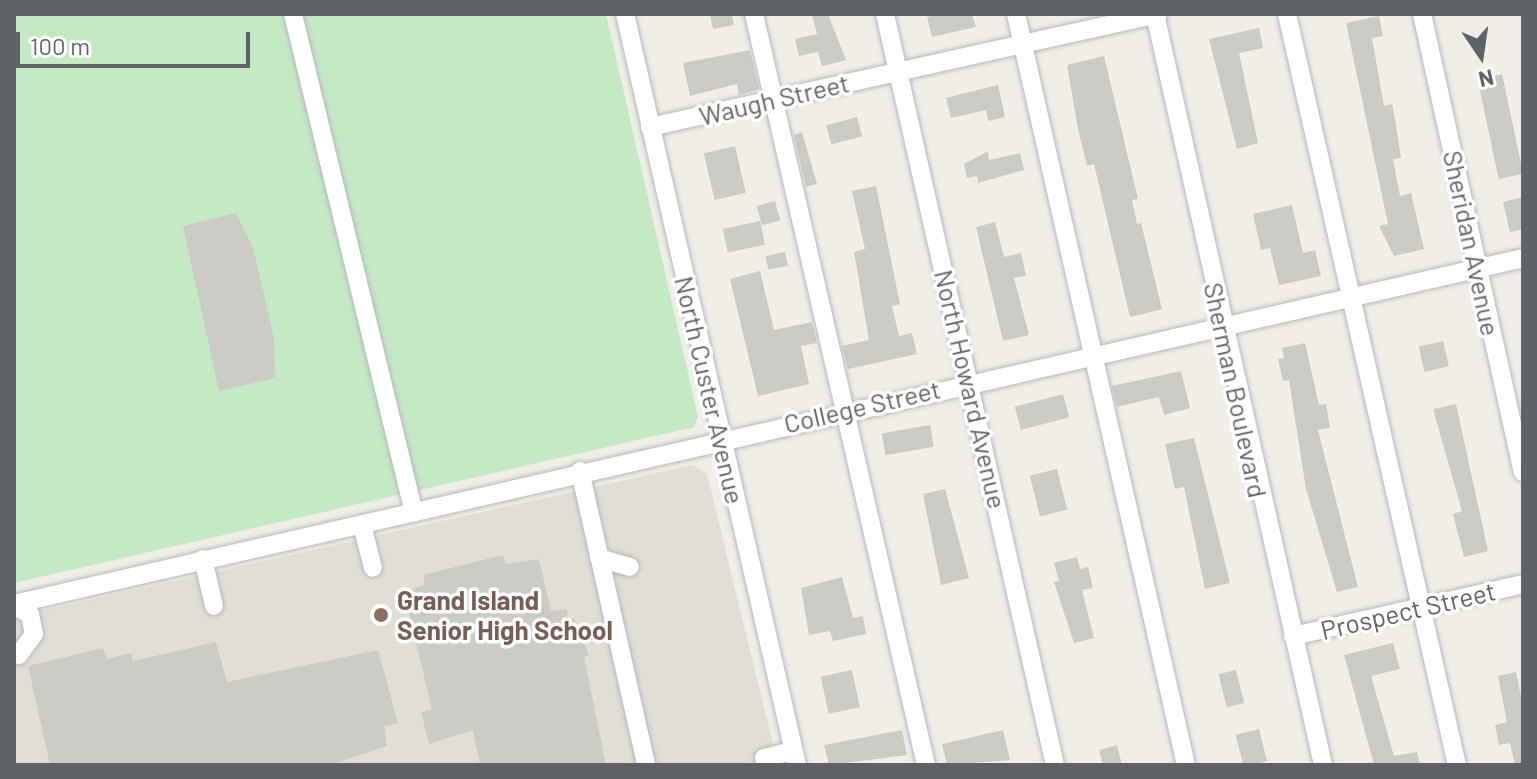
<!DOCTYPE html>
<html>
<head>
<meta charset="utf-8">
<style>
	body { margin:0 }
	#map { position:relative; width:1537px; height:779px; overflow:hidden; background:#f1efe8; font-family:Barlow,sans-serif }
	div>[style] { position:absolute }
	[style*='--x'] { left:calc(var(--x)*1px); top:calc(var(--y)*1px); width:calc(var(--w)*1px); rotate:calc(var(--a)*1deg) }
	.education>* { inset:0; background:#e1ded6 }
	.green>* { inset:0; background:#c5e8c5 }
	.building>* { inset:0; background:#cccac5; transform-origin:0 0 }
	.roads { filter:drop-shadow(0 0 2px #b5b8bc) drop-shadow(0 0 2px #b5b8bc) }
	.minor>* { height:18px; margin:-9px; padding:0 9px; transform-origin:9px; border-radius:9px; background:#fff }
	.dots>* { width:22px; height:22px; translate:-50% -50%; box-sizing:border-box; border:4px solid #fff; border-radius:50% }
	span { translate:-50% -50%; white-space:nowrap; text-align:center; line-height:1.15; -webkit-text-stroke:7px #fff; paint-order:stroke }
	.street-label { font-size:26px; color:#5f6368 }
	.education-label { font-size:26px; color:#785e54; font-weight:700 }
	.left { translate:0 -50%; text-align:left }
	.frame { position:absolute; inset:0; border:16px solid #5f6368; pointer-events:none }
	.north { position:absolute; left:1441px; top:16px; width:80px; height:80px; -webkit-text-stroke:6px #fff; paint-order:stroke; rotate:167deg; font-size:22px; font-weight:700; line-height:32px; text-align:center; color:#5f6368 }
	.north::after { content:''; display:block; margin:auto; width:28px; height:36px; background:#5f6368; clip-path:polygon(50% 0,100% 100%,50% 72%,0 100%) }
	.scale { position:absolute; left:16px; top:32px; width:234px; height:36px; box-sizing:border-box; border:4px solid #5f6368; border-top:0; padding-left:10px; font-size:24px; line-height:28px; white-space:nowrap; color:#5f6368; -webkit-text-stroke:6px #fff; paint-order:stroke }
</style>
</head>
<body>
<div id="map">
	<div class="education">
		<i style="clip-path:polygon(692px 465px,707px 474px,778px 765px,14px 765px,14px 617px)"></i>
	</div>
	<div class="green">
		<i style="clip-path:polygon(14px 14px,606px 14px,698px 417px,694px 427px,14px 583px)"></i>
	</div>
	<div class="building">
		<i style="clip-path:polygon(710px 14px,732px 14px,734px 25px,713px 29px)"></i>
		<i style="clip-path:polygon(812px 14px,828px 14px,846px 60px,822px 66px,818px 52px,799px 56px,795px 39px,817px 34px)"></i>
		<i style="clip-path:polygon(940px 14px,972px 14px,976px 27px,932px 37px,927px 17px)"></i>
		<i style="clip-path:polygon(1379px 16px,1383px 36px,1372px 38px,1384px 106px,1392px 104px,1396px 125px,1401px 158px,1393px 159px,1400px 196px,1411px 193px,1424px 249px,1394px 256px,1379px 226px,1388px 224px,1346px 23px)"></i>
		<i style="clip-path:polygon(1259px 28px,1263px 48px,1239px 53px,1258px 143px,1237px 149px,1209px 39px)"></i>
		<i style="clip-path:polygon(750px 50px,759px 89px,739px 95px,737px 84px,690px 96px,683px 63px)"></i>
		<i style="clip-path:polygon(1104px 56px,1138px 199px,1132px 200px,1137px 224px,1141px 223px,1162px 309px,1130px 317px,1094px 164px,1087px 166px,1078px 129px,1067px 65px)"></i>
		<i style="left:1502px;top:74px;width:102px;height:25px;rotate:78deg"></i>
		<i style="clip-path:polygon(998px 85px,1005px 117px,988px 121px,986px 110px,951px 118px,946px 98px)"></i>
		<i style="left:857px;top:117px;width:20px;height:32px;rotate:75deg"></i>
		<i style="clip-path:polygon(802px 132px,817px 184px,806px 187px,794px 135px)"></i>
		<i style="left:735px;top:146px;width:48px;height:32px;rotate:77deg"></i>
		<i style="clip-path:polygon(988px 151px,989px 160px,1020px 153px,1024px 170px,978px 183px,977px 176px,967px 178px,964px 164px)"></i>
		<i style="clip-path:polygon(876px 186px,900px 304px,892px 306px,899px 336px,912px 333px,917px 354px,848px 369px,842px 346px,869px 340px,854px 252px,865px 249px,852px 191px)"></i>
		<i style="clip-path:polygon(1523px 197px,1523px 229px,1510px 232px,1503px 202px)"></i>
		<i style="left:775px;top:201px;width:20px;height:19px;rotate:75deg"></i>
		<i style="clip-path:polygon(1292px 205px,1303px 253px,1315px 250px,1321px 276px,1279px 285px,1270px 248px,1261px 250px,1253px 214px)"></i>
		<i style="clip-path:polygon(236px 213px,253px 248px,274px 338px,275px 378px,219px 391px,183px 226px)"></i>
		<i style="left:760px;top:221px;width:24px;height:38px;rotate:78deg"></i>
		<i style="clip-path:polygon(995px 222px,1004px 257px,1021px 253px,1026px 276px,1014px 278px,1029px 335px,1003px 341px,976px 227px)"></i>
		<i style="left:785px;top:252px;width:14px;height:20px;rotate:78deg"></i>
		<i style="clip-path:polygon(760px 271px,774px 330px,812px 322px,817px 343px,801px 346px,809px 384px,758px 396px,730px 279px)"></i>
		<i style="left:1443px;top:341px;width:26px;height:25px;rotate:77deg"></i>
		<i style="clip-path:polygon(1305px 343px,1319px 405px,1326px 404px,1330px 428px,1318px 430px,1358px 587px,1337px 592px,1306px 489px,1289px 380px,1283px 381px,1278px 359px,1284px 358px,1282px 348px)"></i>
		<i style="clip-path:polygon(1181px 371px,1190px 408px,1164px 415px,1159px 397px,1117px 407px,1112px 386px)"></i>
		<i style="left:1063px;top:394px;width:24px;height:50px;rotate:75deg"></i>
		<i style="clip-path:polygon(1456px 404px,1488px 551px,1464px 557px,1453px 514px,1462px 511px,1433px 409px)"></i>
		<i style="left:930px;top:425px;width:22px;height:49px;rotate:80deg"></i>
		<i style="clip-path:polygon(1194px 438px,1230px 583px,1205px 589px,1184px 487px,1175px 489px,1165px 444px)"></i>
		<i style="left:1057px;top:469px;width:42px;height:28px;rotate:76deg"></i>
		<i style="clip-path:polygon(945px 489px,969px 578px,941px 585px,923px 494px)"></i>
		<i style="clip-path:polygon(503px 555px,506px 564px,539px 559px,551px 611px,567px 609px,568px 620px,574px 618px,589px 655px,584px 657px,606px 765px,480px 765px,473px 730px,429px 744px,421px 712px,432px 710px,404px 591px,425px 585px,423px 575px)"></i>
		<i style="clip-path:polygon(1077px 557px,1080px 569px,1088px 567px,1093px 588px,1082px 590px,1094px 638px,1074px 643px,1054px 582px,1059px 581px,1054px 563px)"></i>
		<i style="clip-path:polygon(842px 577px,853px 618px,863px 616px,866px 634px,833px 641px,830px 631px,809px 635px,801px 588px)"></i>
		<i style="clip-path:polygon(216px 642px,227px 682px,378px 650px,398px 723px,384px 726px,387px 746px,330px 765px,50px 765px,28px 666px,103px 648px,107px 659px,131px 653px,133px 661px)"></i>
		<i style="clip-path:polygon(1393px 643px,1400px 669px,1371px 676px,1394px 756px,1417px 752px,1420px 765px,1374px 765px,1344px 655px)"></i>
		<i style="left:852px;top:670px;width:38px;height:32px;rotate:78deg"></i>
		<i style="left:1236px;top:670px;width:34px;height:18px;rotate:76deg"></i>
		<i style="clip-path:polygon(1516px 672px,1523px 707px,1523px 765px,1515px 765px,1510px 743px,1499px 745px,1495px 725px,1507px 722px,1498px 676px)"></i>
		<i style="left:1259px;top:729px;width:33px;height:24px;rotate:76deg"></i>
		<i style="clip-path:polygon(902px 730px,907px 755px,829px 765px,824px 745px)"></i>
		<i style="clip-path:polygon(1003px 730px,1010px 760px,947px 765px,942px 744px)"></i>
		<i style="clip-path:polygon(1117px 745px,1122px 765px,1103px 765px,1099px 750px)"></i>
	</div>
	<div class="roads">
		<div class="minor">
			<i style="--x:293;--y:14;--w:513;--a:76.37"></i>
			<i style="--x:625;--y:14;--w:770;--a:77.1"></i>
			<i style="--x:754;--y:14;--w:770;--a:77.1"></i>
			<i style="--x:885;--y:14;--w:770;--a:77.25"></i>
			<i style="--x:1016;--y:14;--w:770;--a:77.25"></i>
			<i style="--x:1155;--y:14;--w:770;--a:77.39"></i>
			<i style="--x:1287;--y:14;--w:770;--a:77.25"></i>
			<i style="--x:1422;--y:14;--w:469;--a:77.6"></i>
			<i style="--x:650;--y:127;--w:520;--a:-12.54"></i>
			<i style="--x:580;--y:471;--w:301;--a:77.3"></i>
			<i style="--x:362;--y:525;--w:44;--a:75.7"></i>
			<i style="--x:599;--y:558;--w:32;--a:16"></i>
			<i style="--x:203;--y:559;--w:48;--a:76.8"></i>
			<i style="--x:14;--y:604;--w:1548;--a:-12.91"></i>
			<i style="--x:14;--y:606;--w:18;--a:27"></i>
			<i style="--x:30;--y:614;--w:20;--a:79"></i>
			<i style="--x:34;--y:634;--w:26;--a:126"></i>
			<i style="--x:1293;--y:636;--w:236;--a:-12.7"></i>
			<i style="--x:764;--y:758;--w:30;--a:-14"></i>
		</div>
	</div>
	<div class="dots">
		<i style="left:381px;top:615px;background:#8d6e63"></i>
	</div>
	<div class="street-label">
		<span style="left:774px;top:99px;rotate:-13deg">Waugh Street</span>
		<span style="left:1472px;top:243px;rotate:78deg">Sheridan Avenue</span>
		<span style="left:971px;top:389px;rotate:77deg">North Howard Avenue</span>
		<span style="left:710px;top:390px;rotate:77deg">North Custer Avenue</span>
		<span style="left:1236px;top:390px;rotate:78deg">Sherman Boulevard</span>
		<span style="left:862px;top:406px;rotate:-13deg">College Street</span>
		<span style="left:1408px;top:610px;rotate:-13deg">Prospect Street</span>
	</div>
	<div class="education-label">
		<span class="left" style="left:397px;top:615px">Grand Island<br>Senior High School</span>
	</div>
	<div class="frame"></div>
	<div class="north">N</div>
	<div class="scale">100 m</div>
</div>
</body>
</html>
